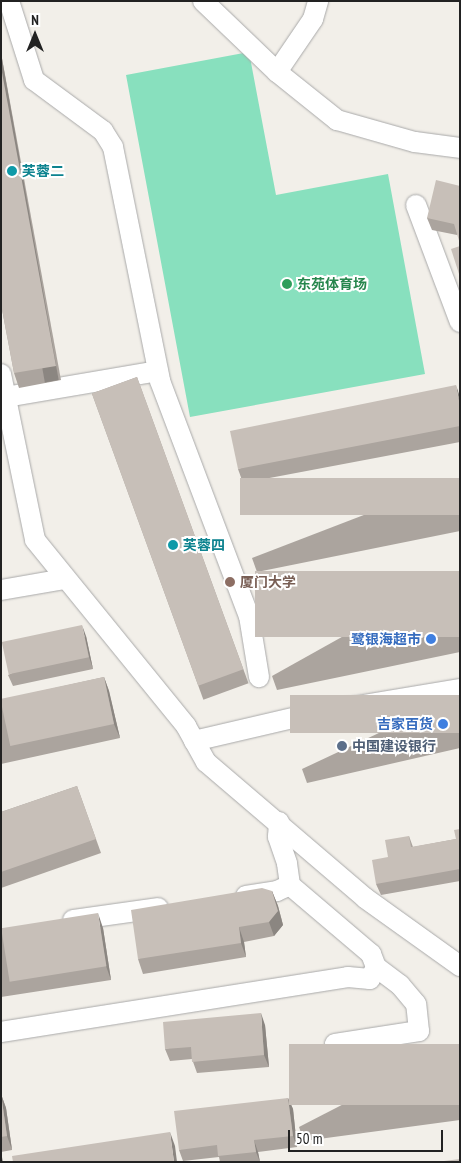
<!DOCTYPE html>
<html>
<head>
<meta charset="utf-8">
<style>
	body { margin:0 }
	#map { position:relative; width:461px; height:1163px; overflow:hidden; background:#f2efe9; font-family:"PT Sans Narrow","Noto Sans SC",sans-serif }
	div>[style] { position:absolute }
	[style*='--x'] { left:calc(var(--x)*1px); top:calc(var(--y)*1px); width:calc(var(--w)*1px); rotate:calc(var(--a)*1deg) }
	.pitch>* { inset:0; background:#88e0be }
	.roads { filter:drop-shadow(0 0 1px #a9a9a9) drop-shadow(0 0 1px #a9a9a9) }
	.minor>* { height:20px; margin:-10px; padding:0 10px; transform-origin:10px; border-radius:10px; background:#fff }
	.wall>* { inset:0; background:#aba49e; transform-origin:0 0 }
	.shaded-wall>* { inset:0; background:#8b8681; transform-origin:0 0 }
	.building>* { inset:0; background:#c7bfb8; transform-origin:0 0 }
	.dots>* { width:14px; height:14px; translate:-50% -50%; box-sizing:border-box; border:2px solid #fff; border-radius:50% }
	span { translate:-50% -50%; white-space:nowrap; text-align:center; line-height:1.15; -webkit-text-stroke:4px #fff; paint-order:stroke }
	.culture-label { font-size:14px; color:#0d838f; font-weight:700 }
	.left { translate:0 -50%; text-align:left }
	.leisure-label { font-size:14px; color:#27864d; font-weight:700 }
	.education-label { font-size:14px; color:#785e54; font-weight:700 }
	.shop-label { font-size:14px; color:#366cbe; font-weight:700 }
	.right { translate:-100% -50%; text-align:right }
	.service-label { font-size:14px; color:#4e5e75; font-weight:700 }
	.frame { position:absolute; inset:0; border:2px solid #222; pointer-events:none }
	.north { position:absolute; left:10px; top:10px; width:50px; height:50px; -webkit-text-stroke:4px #fff; paint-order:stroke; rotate:0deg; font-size:14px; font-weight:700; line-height:20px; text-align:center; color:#222 }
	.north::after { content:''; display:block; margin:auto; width:18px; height:22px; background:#222; clip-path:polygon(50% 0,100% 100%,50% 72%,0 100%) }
	.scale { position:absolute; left:288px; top:1130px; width:155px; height:22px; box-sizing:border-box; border:2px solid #222; border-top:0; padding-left:6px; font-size:15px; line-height:18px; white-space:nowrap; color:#222; -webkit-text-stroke:4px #fff; paint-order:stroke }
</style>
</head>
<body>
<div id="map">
	<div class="pitch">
		<i style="clip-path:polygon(249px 52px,276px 195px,388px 174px,425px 374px,190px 417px,126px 75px)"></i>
	</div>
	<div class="roads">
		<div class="minor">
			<i style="--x:9;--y:1;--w:83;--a:72.4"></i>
			<i style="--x:34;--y:80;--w:86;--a:36.5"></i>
			<i style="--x:103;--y:131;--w:19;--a:58"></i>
			<i style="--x:113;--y:147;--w:239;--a:78.6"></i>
			<i style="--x:160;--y:381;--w:251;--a:69.3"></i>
			<i style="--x:249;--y:616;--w:62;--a:80.7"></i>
			<i style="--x:203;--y:1;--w:103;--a:43.8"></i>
			<i style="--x:277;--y:72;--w:77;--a:38.7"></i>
			<i style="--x:337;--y:120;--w:81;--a:15.8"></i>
			<i style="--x:415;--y:142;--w:45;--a:7.6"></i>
			<i style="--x:277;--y:72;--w:64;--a:-55.8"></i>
			<i style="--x:313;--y:19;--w:19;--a:-74"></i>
			<i style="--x:416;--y:205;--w:125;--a:69.4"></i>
			<i style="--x:1;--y:374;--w:169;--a:78.4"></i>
			<i style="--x:35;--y:540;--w:240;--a:50.9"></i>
			<i style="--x:186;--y:726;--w:41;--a:60.9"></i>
			<i style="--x:206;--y:762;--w:209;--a:40.5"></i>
			<i style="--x:365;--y:898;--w:117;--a:35.6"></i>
			<i style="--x:6;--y:397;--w:154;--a:-9.7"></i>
			<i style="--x:1;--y:590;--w:65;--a:-9.8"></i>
			<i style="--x:194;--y:741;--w:119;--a:-13.1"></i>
			<i style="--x:310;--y:714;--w:152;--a:-9.5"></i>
			<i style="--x:246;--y:896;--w:31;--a:-9"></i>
			<i style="--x:277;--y:891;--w:14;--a:-25"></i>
			<i style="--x:290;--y:885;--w:22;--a:-98"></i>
			<i style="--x:287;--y:863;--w:28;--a:-109"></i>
			<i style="--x:278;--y:837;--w:15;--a:-86"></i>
			<i style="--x:73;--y:920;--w:86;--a:-8"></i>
			<i style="--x:1;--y:1032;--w:351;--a:-9"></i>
			<i style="--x:348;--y:977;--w:22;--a:5"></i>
			<i style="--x:370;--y:979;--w:13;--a:-63"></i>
			<i style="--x:376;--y:967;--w:14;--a:-111"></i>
			<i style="--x:371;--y:954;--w:106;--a:-139.6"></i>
			<i style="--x:335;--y:1044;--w:85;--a:-8.8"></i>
			<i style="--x:419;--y:1031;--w:27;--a:-96"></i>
			<i style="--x:416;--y:1004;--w:25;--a:-130"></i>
			<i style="--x:400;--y:985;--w:30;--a:-143"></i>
		</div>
	</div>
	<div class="wall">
		<i style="clip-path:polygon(1px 53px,61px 380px,19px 388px,14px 373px,1px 304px)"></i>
		<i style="clip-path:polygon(460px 186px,457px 235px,432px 230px,427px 218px)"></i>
		<i style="left:137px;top:377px;width:326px;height:48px;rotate:70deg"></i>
		<i style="clip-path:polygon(460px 397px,460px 442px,243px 483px,238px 469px)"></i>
		<i style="clip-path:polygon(460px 478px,460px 531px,257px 572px,252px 558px)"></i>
		<i style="clip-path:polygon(460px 571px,460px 652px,277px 690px,272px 676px)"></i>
		<i style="clip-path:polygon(86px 636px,93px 669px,13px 686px,8px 675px)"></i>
		<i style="clip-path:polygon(104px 677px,109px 691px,120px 738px,1px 764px,1px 700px)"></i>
		<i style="clip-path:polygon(460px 695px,460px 748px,307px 783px,302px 769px)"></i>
		<i style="clip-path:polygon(77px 786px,101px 853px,1px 888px,1px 812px)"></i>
		<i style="clip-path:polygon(460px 829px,460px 881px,381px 895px,376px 884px,409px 836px,413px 847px,456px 839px)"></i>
		<i style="clip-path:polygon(272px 891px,278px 906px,283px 925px,274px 936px,244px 942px,246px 957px,143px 974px,138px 959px)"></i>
		<i style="clip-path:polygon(1px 928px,103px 928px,111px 980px,1px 997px)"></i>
		<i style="clip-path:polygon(265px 1025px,269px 1067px,197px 1073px,192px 1059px,170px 1061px,165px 1049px)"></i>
		<i style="clip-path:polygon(460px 1044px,460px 1120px,304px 1141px,299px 1127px)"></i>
		<i style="clip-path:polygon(1px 1094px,6px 1108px,12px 1150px,1px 1152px,1px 1162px)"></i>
		<i style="clip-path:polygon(288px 1098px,293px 1109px,297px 1147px,258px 1152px,260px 1162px,220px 1162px,219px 1157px,183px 1161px,179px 1150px)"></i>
	</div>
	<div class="shaded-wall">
		<i style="left:1px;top:53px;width:332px;height:14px;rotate:80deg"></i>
		<i style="clip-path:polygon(456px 385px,460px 397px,460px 406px)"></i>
		<i style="clip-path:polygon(82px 625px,86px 636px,93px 669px,89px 657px)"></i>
		<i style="clip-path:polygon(104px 677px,109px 691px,120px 738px,114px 724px)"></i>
		<i style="clip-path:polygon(272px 891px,278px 906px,283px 925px,274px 936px,269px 922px)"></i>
		<i style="clip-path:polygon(98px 913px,103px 928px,111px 980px,106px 966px)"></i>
		<i style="clip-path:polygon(239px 927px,244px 942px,246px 957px,241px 943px)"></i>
		<i style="clip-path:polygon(261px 1013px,265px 1025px,269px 1067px,264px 1055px)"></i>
		<i style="clip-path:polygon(1px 1094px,6px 1108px,12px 1150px,7px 1136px)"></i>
		<i style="clip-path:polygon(288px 1098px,293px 1109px,297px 1147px,293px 1136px)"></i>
		<i style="clip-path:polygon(170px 1132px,175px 1146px,177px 1162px,174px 1162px)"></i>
		<i style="clip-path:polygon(254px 1140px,258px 1152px,260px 1162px,256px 1152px)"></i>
		<i style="clip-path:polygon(1px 1152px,3px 1162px,1px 1162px)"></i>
	</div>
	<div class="building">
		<i style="clip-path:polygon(1px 67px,56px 366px,14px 373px,1px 304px)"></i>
		<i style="clip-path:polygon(436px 180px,460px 186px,460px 244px,454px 224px,427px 218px)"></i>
		<i style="clip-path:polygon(460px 246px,460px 277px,451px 249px)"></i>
		<i style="left:137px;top:377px;width:311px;height:48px;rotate:70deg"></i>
		<i style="clip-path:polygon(456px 385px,460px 406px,460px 426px,238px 469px,230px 431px)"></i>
		<i style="left:460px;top:478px;width:37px;height:220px;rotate:90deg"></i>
		<i style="left:460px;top:571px;width:66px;height:205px;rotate:90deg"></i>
		<i style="left:82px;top:625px;width:33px;height:82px;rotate:78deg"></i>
		<i style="left:104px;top:677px;width:48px;height:106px;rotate:78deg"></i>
		<i style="left:460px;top:695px;width:38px;height:170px;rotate:90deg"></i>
		<i style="clip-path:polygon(77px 786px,96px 839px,1px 872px,1px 812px)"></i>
		<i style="clip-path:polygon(460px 829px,460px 869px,376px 884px,372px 860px,388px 857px,385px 840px,409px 836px,411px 847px,456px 839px,454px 830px)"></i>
		<i style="clip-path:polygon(262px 888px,272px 891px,278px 911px,269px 922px,239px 927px,241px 943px,138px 959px,131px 910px)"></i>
		<i style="left:98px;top:913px;width:54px;height:98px;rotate:81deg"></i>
		<i style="clip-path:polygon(261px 1013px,264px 1055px,192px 1062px,191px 1047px,165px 1049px,163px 1022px)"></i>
		<i style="left:460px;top:1044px;width:61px;height:171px;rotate:90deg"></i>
		<i style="clip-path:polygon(1px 1094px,7px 1136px,1px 1137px)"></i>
		<i style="clip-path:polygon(288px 1098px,293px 1136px,254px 1140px,256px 1152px,218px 1156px,217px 1145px,179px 1150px,174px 1111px)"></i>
		<i style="clip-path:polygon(170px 1132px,174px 1162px,13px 1162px,12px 1156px)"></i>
		<i style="clip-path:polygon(460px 1159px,460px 1162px,436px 1162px)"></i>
	</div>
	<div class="dots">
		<i style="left:12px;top:171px;background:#0f9aa8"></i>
		<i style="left:287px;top:284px;background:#2e9e5b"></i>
		<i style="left:173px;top:545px;background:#0f9aa8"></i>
		<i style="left:230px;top:582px;background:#8d6e63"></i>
		<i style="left:431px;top:639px;background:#3f7fe0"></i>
		<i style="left:443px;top:724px;background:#3f7fe0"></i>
		<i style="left:342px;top:746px;background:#5c6f8a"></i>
	</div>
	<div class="culture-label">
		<span class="left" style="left:22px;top:171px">芙蓉二</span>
		<span class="left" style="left:183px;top:545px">芙蓉四</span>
	</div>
	<div class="leisure-label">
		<span class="left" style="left:297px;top:284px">东苑体育场</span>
	</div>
	<div class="education-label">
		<span class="left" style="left:240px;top:582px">厦门大学</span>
	</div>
	<div class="shop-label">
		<span class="right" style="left:421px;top:639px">鹭银海超市</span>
		<span class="right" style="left:433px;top:724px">吉家百货</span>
	</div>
	<div class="service-label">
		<span class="left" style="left:352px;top:746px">中国建设银行</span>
	</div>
	<div class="frame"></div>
	<div class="north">N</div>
	<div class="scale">50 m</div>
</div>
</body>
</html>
